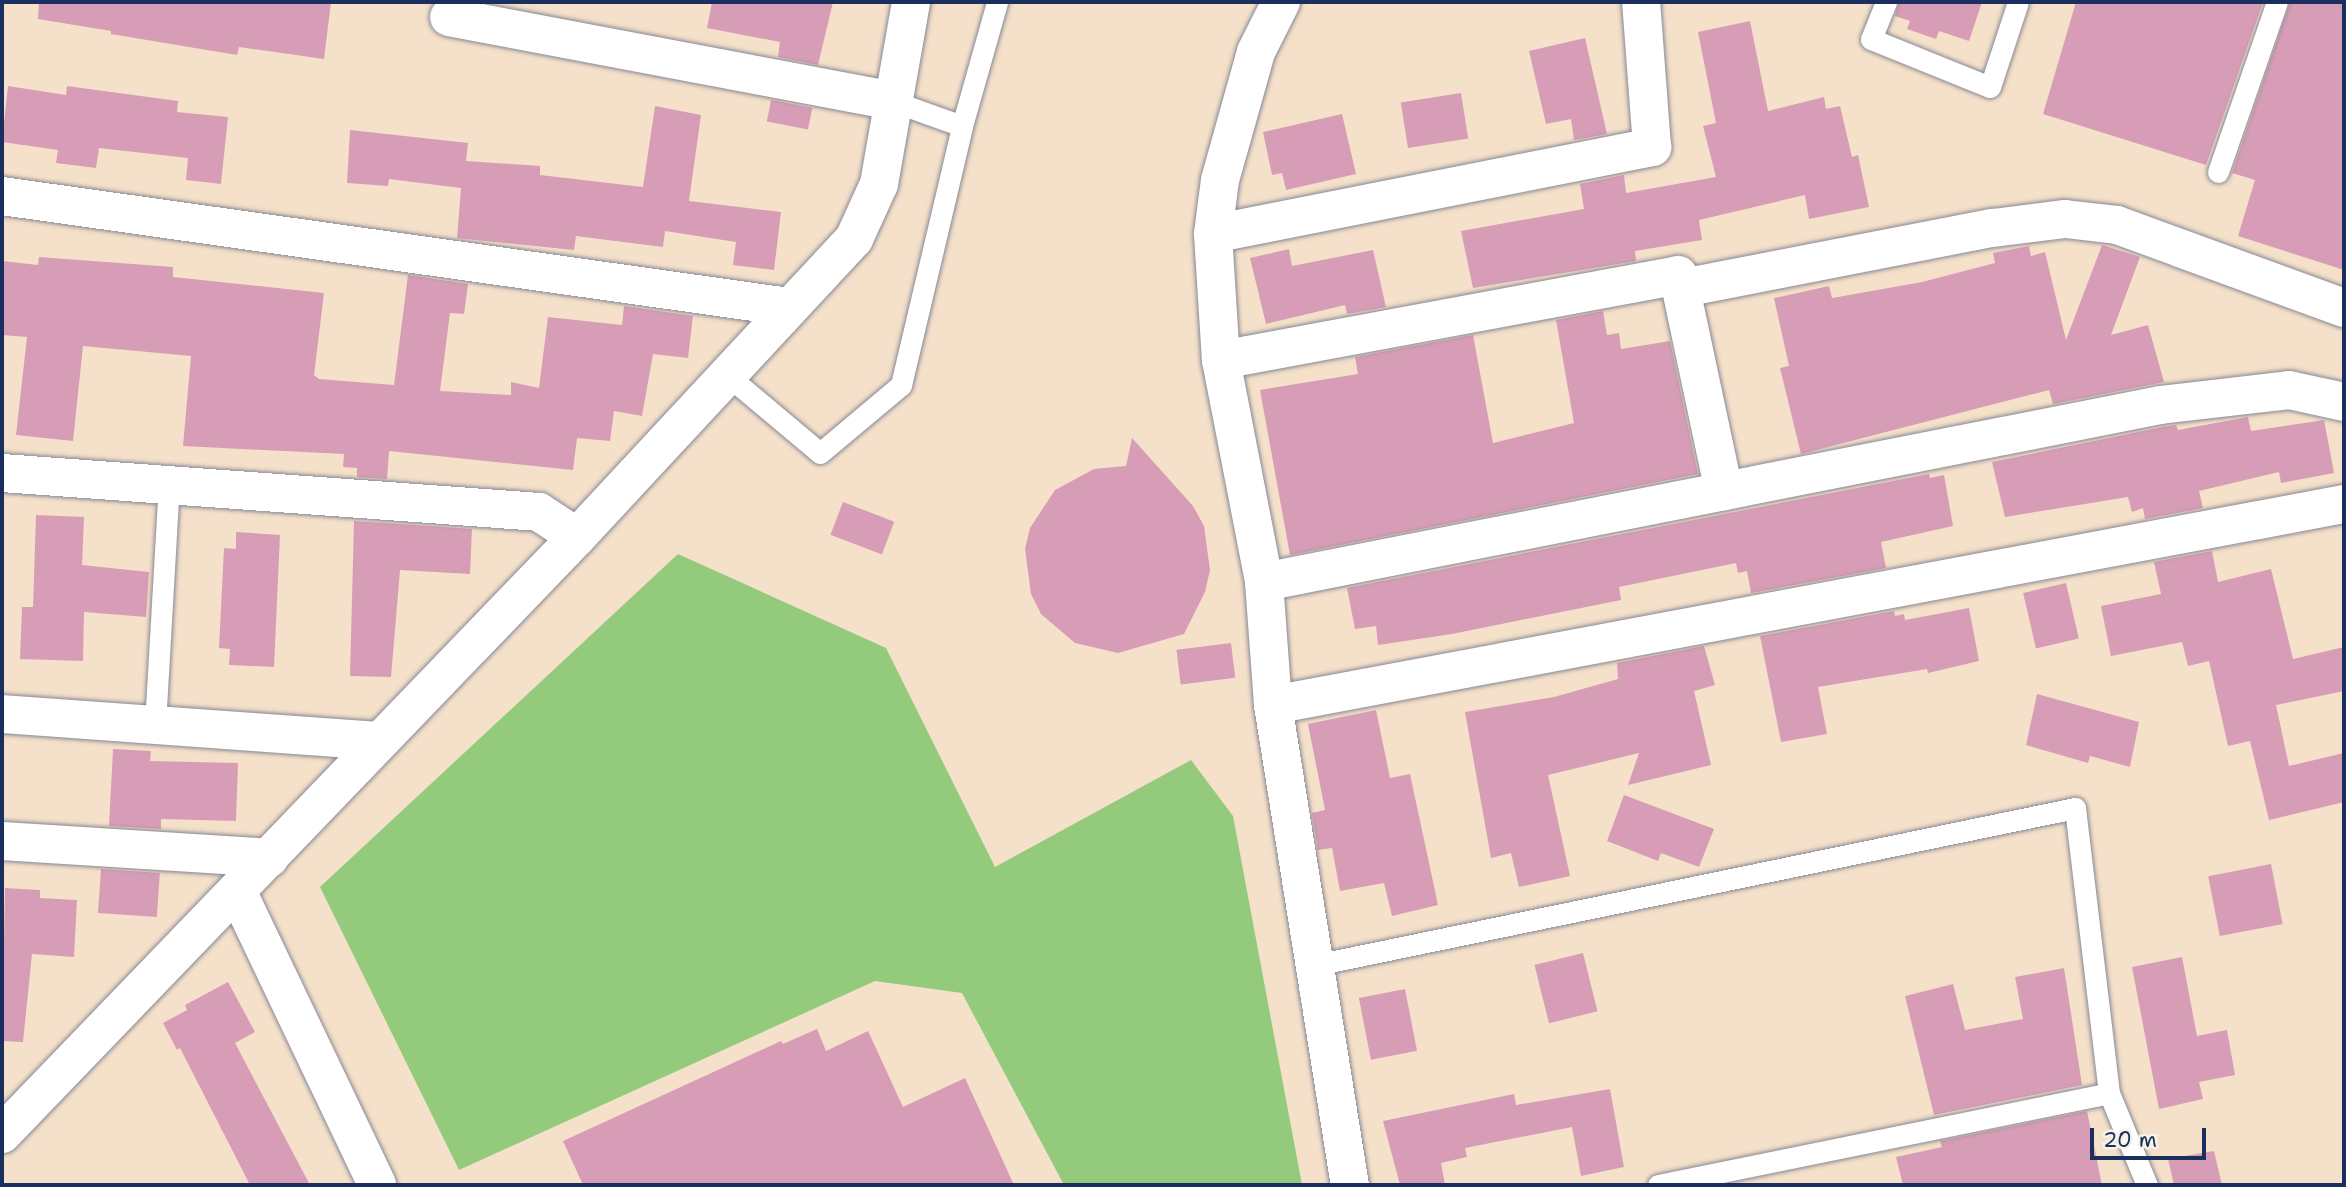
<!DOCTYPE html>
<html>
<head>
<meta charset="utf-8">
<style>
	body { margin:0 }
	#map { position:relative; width:2346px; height:1187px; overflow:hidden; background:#f5e1ca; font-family:"Shantell Sans",sans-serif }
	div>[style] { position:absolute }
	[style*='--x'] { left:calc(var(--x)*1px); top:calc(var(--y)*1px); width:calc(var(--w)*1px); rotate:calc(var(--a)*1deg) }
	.green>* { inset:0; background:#94ca7c }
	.building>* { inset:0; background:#d89db6; transform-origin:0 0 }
	.roads { filter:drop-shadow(0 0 2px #888894) drop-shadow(0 0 2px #888894) }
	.service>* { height:21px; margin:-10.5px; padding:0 10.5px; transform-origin:10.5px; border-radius:10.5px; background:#fff }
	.minor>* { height:38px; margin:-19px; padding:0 19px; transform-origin:19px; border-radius:19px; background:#fff }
	.tertiary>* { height:38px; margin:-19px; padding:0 19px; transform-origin:19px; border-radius:19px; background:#fff }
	span { translate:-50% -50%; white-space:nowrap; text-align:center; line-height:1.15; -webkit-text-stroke:7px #f7f3e8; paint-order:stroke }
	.frame { position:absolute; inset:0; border:4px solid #1b2f5e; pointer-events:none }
	.scale { position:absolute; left:2090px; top:1128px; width:116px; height:32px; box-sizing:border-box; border:4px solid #1b2f5e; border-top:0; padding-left:9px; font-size:21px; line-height:24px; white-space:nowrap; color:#1b2f5e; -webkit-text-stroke:5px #f7f3e8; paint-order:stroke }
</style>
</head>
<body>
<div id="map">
	<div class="green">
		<i style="clip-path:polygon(678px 554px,886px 648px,995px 867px,1191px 760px,1233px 816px,1302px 1185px,1064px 1185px,962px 993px,875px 981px,459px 1170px,320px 887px)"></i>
	</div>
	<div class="building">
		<i style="clip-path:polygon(39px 2px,331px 2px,324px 59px,239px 47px,237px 55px,111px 34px,111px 31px,38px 19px)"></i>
		<i style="clip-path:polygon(712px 2px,833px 2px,818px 65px,778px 57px,780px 42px,707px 28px)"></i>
		<i style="clip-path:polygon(1899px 2px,1982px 2px,1969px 41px,1939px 31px,1936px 39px,1907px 29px,1910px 21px,1895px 16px)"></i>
		<i style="clip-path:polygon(2076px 2px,2263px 2px,2206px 165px,2043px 114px)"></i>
		<i style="clip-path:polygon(2290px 2px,2344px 2px,2344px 270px,2238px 236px,2255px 180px,2232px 173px)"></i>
		<i style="clip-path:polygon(1750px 21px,1768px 111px,1824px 97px,1826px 109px,1840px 106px,1852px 157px,1858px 155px,1869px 207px,1809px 219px,1805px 195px,1699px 220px,1702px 240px,1635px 251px,1636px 261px,1473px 288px,1461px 231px,1584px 209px,1580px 184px,1624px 175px,1626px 193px,1716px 177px,1703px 126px,1716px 123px,1698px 32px)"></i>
		<i style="clip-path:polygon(1585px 38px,1607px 134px,1574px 140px,1571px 119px,1546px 124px,1529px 51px)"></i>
		<i style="clip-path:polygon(8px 86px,66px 95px,67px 86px,178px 101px,177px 112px,228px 117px,221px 184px,186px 180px,188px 158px,99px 148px,96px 168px,56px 163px,58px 150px,2px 142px)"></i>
		<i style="left:1461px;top:93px;width:46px;height:61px;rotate:81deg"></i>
		<i style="left:771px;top:100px;width:42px;height:22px;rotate:11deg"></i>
		<i style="clip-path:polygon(655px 106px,701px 115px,689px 201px,781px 212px,774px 270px,733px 265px,736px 242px,665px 231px,663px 247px,576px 236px,574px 250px,457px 238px,461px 188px,389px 179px,388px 186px,347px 183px,350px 130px,468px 143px,466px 161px,540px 166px,540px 175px,643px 187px)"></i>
		<i style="clip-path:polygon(1342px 114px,1356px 174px,1286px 190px,1282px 173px,1272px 175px,1263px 132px)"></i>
		<i style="clip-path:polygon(2102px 245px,2140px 257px,2111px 335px,2148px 325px,2164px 382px,2053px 404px,2049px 390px,1801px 454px,1780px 368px,1789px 366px,1774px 298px,1829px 286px,1832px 298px,1922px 282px,1995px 263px,1993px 253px,2029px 246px,2031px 256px,2045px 252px,2066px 340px)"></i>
		<i style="clip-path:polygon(1289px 249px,1292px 266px,1373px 250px,1386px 307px,1347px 314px,1345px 305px,1266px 324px,1250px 258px)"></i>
		<i style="clip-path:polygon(39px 257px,173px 267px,173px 277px,324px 293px,314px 375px,319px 379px,394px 385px,408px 275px,468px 284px,464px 314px,450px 313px,440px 391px,511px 395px,511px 382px,539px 388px,548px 317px,622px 325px,624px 306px,693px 316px,688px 358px,653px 354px,642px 416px,614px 411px,610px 441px,577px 438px,573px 470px,389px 451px,387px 479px,357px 477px,357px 468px,343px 467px,344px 454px,183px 446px,191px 356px,83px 346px,73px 441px,16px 435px,27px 337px,2px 335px,2px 261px,38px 265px)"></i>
		<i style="clip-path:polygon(1603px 311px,1607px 335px,1619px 333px,1621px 349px,1670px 341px,1698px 474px,1290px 555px,1260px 390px,1358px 374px,1355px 357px,1473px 335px,1493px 443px,1574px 423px,1556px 320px)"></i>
		<i style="clip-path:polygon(2248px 417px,2251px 431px,2324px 420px,2334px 473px,2281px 483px,2279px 472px,2199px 491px,2203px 508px,2145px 519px,2143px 508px,2132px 512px,2128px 497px,2005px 517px,1992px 462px,2163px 427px,2176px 425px,2178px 430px)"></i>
		<i style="clip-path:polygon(1132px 438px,1193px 506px,1204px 526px,1210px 570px,1205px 592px,1184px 634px,1118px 653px,1075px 643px,1041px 614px,1031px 594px,1025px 549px,1030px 528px,1055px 490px,1094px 469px,1126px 466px)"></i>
		<i style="clip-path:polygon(1929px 474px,1930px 478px,1944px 475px,1953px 526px,1881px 542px,1886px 568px,1751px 593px,1747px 571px,1738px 573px,1736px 563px,1619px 587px,1621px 600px,1452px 634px,1378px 645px,1376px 626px,1355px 629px,1347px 588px)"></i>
		<i style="left:843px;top:502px;width:55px;height:35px;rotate:21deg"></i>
		<i style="clip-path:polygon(36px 515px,84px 517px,82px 565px,149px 572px,146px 617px,84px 612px,83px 661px,20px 659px,22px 607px,33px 607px)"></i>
		<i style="clip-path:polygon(354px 521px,472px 529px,470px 574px,400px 570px,391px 677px,350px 676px)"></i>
		<i style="clip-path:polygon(236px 532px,280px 535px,274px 667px,229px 665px,230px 649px,219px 648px,224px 548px,236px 549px)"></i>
		<i style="clip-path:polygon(2212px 551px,2218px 582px,2271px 569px,2293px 659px,2344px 647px,2344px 691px,2276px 705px,2289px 766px,2344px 753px,2344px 802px,2269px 820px,2250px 741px,2228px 746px,2209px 661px,2188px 666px,2182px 642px,2111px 656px,2101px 606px,2161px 594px,2154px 562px)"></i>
		<i style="left:2066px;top:583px;width:57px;height:44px;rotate:77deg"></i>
		<i style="clip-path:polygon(1969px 608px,1979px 661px,1928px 673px,1927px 669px,1818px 687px,1827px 734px,1781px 742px,1760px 636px,1894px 611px,1895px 616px,1904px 614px,1905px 620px)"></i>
		<i style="left:1231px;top:643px;width:35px;height:55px;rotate:83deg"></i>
		<i style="clip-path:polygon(1704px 646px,1715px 685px,1694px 691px,1711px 765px,1628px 785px,1639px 753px,1548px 775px,1570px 876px,1519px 887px,1511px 853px,1491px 858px,1465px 712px,1554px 697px,1618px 679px,1617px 663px)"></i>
		<i style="clip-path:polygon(2037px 694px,2139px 722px,2130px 767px,2090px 756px,2088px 763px,2026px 745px)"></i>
		<i style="clip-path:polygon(1376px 710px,1390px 778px,1410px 774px,1438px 905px,1392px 916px,1384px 883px,1340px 891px,1332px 848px,1318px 850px,1312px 813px,1325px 810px,1308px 724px)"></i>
		<i style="clip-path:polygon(113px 749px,151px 751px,150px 761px,238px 763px,236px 821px,161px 819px,161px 829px,109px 826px)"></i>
		<i style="clip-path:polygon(1624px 795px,1714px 829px,1699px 867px,1661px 853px,1658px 861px,1607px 841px)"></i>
		<i style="left:2271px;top:864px;width:61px;height:64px;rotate:79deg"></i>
		<i style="left:101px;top:869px;width:59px;height:44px;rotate:4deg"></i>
		<i style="clip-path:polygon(5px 888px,40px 890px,40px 898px,77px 900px,74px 957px,32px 954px,23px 1042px,2px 1041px)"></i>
		<i style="left:1583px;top:953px;width:60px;height:50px;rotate:76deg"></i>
		<i style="clip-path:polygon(2182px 957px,2197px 1036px,2227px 1030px,2235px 1075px,2199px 1082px,2203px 1099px,2159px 1109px,2132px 967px)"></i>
		<i style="clip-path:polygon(2064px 968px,2082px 1085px,1934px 1115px,1905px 996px,1953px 984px,1965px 1030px,2023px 1019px,2015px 977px)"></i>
		<i style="clip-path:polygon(228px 982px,255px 1032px,235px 1043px,310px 1185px,250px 1185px,180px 1048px,177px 1050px,163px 1023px,187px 1010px,185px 1005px)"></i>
		<i style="left:1405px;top:989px;width:63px;height:47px;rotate:79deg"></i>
		<i style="clip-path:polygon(817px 1029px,826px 1051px,868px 1031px,903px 1107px,965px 1078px,1014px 1185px,583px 1185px,563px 1141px,781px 1041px,783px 1044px)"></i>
		<i style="clip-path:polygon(1610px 1089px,1624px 1167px,1581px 1176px,1572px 1127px,1465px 1148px,1467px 1157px,1441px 1163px,1445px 1185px,1400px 1185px,1383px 1121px,1514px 1094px,1516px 1105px)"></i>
		<i style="clip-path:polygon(2087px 1111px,2102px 1185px,1903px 1185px,1896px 1157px,1942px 1147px,1940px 1141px)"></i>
		<i style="clip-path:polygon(2214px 1151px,2222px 1185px,2174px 1185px,2168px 1159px)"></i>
	</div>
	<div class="roads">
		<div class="service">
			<i style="--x:1886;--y:2;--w:40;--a:112"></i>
			<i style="--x:1871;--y:39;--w:128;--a:22"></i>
			<i style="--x:1990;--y:87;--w:89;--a:-71.8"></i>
			<i style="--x:892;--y:101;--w:74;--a:19.7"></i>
			<i style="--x:2218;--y:172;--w:180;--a:-70.9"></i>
			<i style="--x:727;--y:375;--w:121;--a:40"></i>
			<i style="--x:820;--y:453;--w:106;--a:-40"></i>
			<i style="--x:901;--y:385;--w:266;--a:-76.7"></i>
			<i style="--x:962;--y:126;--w:129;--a:-74.2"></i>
			<i style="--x:155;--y:725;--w:240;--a:-86.7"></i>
			<i style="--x:1315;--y:965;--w:776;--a:-11.67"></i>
			<i style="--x:2075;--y:808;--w:287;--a:83.2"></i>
			<i style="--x:2109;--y:1093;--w:100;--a:67.6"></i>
			<i style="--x:1658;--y:1185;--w:460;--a:-11.5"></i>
		</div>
		<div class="minor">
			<i style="--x:1281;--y:2;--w:56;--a:116.6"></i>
			<i style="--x:1256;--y:52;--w:133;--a:105.7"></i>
			<i style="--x:1220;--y:180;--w:54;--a:97.4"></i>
			<i style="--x:1213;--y:234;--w:126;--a:86.4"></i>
			<i style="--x:1221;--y:360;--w:226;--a:79"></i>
			<i style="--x:1264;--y:582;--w:123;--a:85.8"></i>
			<i style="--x:1273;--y:705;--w:486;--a:80.9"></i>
			<i style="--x:449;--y:17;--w:451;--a:10.7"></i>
			<i style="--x:2;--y:196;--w:795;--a:8.03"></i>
			<i style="--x:1213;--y:234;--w:448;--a:-11.2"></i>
			<i style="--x:1652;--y:147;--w:145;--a:-94.3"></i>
			<i style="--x:854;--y:239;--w:60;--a:-65.6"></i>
			<i style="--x:879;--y:184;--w:185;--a:-80"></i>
			<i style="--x:1683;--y:288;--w:316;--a:-11"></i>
			<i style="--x:1993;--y:228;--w:73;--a:-7.1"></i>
			<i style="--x:2065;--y:219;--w:52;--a:6.6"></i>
			<i style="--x:2117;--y:225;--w:242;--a:20.1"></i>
			<i style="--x:1221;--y:360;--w:465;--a:-10.5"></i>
			<i style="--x:1678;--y:275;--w:221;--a:78"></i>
			<i style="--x:2;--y:473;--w:538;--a:4.15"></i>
			<i style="--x:539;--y:512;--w:45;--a:33.3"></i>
			<i style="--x:1264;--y:582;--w:913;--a:-11.17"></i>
			<i style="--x:2160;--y:405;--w:130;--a:-6.6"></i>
			<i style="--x:2289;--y:390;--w:56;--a:12.3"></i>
			<i style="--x:1273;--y:705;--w:1090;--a:-10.63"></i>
			<i style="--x:2;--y:714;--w:376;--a:4.1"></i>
			<i style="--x:2;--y:841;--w:268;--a:3.6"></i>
		</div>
		<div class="tertiary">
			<i style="--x:238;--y:893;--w:323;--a:64.5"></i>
			<i style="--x:2;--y:1134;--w:829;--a:-46.08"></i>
			<i style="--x:577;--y:537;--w:407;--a:-47.1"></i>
		</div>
	</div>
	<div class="frame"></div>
	<div class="scale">20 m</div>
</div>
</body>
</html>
